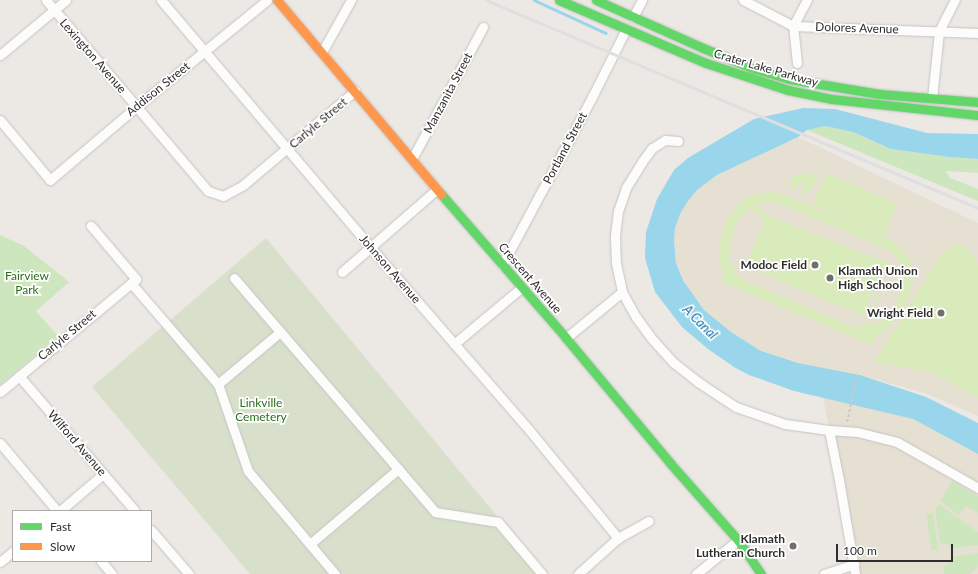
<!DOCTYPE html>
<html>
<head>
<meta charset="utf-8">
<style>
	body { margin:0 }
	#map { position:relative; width:978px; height:574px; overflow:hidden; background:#ece8e4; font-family:Lato,sans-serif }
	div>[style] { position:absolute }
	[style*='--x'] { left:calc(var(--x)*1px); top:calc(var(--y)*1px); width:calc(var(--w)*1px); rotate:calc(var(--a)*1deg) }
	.education>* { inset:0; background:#e6e0d3 }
	.green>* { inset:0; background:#cee6be; transform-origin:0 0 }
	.cemetery>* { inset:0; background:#d8e0cc }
	.pitch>* { inset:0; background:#d9eabb; transform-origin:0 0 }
	.water>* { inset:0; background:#99d6ec }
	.stream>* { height:2.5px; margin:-1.25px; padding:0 1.25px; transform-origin:1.25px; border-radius:1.25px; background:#99d6ec }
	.path>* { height:1.5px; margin-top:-0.75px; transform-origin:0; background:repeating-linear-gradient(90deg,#c9c9c8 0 3px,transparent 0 5px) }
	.roads { filter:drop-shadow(0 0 1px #c5c4c5) drop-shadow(0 0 1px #c5c4c5) }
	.street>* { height:9px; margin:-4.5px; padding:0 4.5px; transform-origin:4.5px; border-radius:4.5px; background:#fcfcfb }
	.fast>* { height:9px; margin:-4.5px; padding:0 4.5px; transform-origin:4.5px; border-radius:4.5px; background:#63d668 }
	.slow>* { height:9px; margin:-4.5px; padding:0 4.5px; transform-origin:4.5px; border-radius:4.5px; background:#ff974d }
	.rail>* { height:2.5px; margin:-1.25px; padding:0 1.25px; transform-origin:1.25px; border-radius:1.25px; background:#dfdfe1 }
	.dots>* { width:11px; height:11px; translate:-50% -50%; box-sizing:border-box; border:2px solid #fff; border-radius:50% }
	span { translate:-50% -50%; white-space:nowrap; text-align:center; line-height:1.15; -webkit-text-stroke:3.5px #fff; paint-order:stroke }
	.street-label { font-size:12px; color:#2e2e2e }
	.poi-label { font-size:12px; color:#2e2e2e; font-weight:700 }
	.right { translate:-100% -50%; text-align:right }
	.left { translate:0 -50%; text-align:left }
	.park-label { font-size:12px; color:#2c6e1b }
	.water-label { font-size:13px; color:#0d6fa3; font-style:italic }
	.legend { position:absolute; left:12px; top:510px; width:140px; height:52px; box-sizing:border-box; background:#fff; border:1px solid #ababab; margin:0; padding:5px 7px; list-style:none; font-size:12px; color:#2e2e2e }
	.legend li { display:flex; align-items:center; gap:8px; height:20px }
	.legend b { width:20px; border:1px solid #ababab }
	.scale { position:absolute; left:836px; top:544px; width:117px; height:18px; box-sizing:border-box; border:2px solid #2e2e2e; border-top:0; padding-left:5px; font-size:12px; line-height:14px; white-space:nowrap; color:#2e2e2e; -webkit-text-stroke:3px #fff; paint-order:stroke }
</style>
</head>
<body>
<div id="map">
	<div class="education">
		<i style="clip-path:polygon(798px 137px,978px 223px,978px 416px,927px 394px,860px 375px,798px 363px,761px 351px,731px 332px,711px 317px,698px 303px,688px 289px,676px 263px,674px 241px,675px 228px,680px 213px,688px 201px,697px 190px,717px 175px)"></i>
		<i style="clip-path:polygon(823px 397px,913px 419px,978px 454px,978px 574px,857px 574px)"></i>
	</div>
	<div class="green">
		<i style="clip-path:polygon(825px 126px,853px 132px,891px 149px,949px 157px,978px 159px,978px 173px,946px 171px,950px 178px,978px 189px,978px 201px,807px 130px)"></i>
		<i style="clip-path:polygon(0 235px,24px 246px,69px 282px,36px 311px,58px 336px,0 385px)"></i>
		<i style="clip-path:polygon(952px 481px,978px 496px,978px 513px,966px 506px,959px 515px,940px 501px)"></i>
		<i style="clip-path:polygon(939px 504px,978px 532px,978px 545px,951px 549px,947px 544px,940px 543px,935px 510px)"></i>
		<i style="left:933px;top:513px;width:37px;height:7px;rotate:82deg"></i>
		<i style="clip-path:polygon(978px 553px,978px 567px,970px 574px,944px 574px,943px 566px,949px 563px,952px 557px)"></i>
	</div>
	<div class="cemetery">
		<i style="clip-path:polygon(266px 238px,545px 574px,250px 574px,92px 387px)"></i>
	</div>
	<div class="pitch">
		<i style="clip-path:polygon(809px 173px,813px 173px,819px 179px,805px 195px,802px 194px,804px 178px,793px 191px,791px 190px,792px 177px)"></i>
		<i style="left:826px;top:173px;width:78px;height:35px;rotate:23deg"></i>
		<i style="clip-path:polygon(evenodd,769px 192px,782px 194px,890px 239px,907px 255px,911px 264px,913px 277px,908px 301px,898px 318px,887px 330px,876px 336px,872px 345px,721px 282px,724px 275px,720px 263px,719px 247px,726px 221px,735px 208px,744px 200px,755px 194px,769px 192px,766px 202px,778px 203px,886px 249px,892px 252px,901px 264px,902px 281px,897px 302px,886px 317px,873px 326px,855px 327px,745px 281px,738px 275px,730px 261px,730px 242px,737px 222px,750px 208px,764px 222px,745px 266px,863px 316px,883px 269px,893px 267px,896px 268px,897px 264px,893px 265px,766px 215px,755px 205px,766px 202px)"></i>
		<i style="clip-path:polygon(962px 244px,970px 252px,978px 264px,978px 398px,931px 372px,874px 362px,943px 252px,945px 253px,951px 246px)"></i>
		<i style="clip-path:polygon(889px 271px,890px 271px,868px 326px,865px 325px)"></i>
	</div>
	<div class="water">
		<i style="clip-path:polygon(803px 108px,835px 109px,927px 133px,978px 134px,978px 159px,949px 157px,891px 149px,853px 132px,825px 126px,807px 130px,798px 137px,717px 175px,697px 190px,688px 201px,680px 214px,675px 228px,674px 241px,676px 263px,684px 282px,704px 310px,731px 332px,761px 351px,798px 363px,860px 375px,926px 397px,978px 423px,978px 454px,913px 419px,794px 391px,749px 375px,734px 367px,708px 349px,682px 327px,655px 292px,645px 258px,646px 232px,657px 199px,674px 170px,688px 158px,754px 119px)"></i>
	</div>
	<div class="stream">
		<i style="--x:534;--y:0;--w:79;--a:24.6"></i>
	</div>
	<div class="path">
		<i style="--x:847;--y:422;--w:50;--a:-78.5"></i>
	</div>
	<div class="roads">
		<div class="street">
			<i style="--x:46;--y:0;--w:250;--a:49.7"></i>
			<i style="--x:208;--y:191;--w:16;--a:18"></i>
			<i style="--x:223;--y:196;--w:21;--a:-28"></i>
			<i style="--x:242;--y:186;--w:148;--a:-40.1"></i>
			<i style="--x:161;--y:0;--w:325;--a:49.7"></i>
			<i style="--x:371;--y:248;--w:242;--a:49"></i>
			<i style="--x:530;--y:431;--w:139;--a:50.6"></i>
			<i style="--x:743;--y:0;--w:56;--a:27.5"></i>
			<i style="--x:793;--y:26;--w:185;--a:2.2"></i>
			<i style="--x:633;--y:17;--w:19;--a:-62"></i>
			<i style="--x:322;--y:52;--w:60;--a:-60.9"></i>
			<i style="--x:0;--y:55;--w:86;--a:-39.8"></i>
			<i style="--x:797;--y:63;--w:37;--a:-96"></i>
			<i style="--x:793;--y:26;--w:30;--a:-62"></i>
			<i style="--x:932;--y:98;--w:67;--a:-84"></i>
			<i style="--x:939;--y:31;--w:35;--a:-63"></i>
			<i style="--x:0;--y:120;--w:78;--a:50.2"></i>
			<i style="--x:50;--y:180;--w:113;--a:-40.3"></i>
			<i style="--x:136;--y:107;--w:169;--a:-39.2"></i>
			<i style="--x:678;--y:141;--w:13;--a:-176"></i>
			<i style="--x:665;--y:140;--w:15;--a:148"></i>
			<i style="--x:652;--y:148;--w:17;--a:126"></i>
			<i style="--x:642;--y:162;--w:31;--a:122"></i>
			<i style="--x:626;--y:188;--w:24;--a:109"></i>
			<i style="--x:618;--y:211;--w:26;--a:97"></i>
			<i style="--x:615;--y:237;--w:26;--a:88"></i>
			<i style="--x:616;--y:263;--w:30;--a:78"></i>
			<i style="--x:622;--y:292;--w:29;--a:61"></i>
			<i style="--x:636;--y:317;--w:29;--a:54"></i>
			<i style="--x:653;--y:340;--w:31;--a:48"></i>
			<i style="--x:674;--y:363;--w:31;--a:38"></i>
			<i style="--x:698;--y:382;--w:45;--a:33.3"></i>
			<i style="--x:736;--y:407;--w:52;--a:19.1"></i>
			<i style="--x:785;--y:424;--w:44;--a:7.8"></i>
			<i style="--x:829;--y:430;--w:28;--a:4"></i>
			<i style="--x:857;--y:432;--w:41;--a:14"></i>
			<i style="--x:897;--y:442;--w:93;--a:29.6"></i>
			<i style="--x:412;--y:159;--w:150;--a:-61.7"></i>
			<i style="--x:502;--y:265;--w:191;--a:-61.8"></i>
			<i style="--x:592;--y:97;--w:76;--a:-63.4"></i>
			<i style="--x:342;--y:272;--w:126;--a:-41.1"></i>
			<i style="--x:234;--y:278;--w:308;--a:49.3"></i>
			<i style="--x:435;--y:512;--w:64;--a:9"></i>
			<i style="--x:498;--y:522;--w:68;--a:49.8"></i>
			<i style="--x:131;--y:283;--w:133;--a:49.3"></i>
			<i style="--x:218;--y:384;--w:92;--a:71"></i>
			<i style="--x:248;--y:471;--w:135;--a:49.8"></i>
			<i style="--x:566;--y:338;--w:72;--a:-39.4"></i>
			<i style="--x:454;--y:344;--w:87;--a:-39.9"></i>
			<i style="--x:19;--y:376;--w:178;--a:49.3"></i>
			<i style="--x:218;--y:384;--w:81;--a:-40"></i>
			<i style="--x:0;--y:392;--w:177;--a:-39.7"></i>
			<i style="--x:136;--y:279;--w:70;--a:-130.3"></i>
			<i style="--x:829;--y:430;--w:51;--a:78.7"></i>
			<i style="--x:839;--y:480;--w:95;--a:80.3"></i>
			<i style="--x:0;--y:443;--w:89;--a:50"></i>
			<i style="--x:60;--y:511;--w:57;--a:-40.7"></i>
			<i style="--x:151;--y:530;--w:58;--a:49.2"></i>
			<i style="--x:310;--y:544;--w:116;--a:-40.4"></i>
			<i style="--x:101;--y:561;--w:17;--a:50"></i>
			<i style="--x:0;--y:562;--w:17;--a:-40"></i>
			<i style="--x:578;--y:574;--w:54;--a:-42"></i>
			<i style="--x:618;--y:538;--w:35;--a:-29"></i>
			<i style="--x:696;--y:574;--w:54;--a:-39"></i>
			<i style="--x:824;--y:574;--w:32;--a:-18"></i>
		</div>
		<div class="fast">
			<i style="--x:559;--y:0;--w:160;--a:23.2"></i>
			<i style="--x:706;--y:63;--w:86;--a:18.2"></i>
			<i style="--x:788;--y:90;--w:45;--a:11.6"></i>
			<i style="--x:832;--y:99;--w:147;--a:6.3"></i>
			<i style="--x:596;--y:0;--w:117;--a:24.2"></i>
			<i style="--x:703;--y:48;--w:56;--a:22"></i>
			<i style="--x:755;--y:69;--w:35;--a:16"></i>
			<i style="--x:789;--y:79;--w:92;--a:9.4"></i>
			<i style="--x:880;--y:94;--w:98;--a:4.7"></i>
			<i style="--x:441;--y:194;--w:191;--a:49"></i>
			<i style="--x:566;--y:338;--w:163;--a:50.2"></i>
			<i style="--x:670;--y:463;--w:103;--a:48.6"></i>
			<i style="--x:738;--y:540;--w:41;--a:55.9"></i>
		</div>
		<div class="slow">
			<i style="--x:277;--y:0;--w:254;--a:49.8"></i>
		</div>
	</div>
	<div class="rail">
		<i style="--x:486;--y:0;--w:534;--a:22.92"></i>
	</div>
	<div class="dots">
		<i style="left:815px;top:265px;background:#706f6e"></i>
		<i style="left:830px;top:278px;background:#706f6e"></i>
		<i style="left:941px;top:313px;background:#706f6e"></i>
		<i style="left:793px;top:546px;background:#706f6e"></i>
	</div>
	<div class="street-label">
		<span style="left:857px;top:28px;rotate:2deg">Dolores Avenue</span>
		<span style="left:93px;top:56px;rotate:49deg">Lexington Avenue</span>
		<span style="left:766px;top:68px;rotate:16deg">Crater Lake Parkway</span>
		<span style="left:158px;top:89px;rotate:-39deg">Addison Street</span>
		<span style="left:448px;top:93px;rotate:-62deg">Manzanita Street</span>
		<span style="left:318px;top:123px;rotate:-40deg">Carlyle Street</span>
		<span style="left:565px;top:148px;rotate:-62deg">Portland Street</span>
		<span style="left:390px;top:269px;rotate:49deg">Johnson Avenue</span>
		<span style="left:530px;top:278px;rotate:49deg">Crescent Avenue</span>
		<span style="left:67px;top:335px;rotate:-40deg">Carlyle Street</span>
		<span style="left:77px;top:443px;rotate:49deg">Wilford Avenue</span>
	</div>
	<div class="poi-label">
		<span class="right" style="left:807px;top:265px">Modoc Field</span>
		<span class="left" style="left:838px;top:278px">Klamath Union<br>High School</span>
		<span class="right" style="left:933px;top:313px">Wright Field</span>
		<span class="right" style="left:785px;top:546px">Klamath<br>Lutheran Church</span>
	</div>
	<div class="park-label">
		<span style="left:27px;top:283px">Fairview<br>Park</span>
		<span style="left:261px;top:410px">Linkville<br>Cemetery</span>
	</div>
	<div class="water-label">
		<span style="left:700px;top:322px;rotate:45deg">A Canal</span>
	</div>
	<ul class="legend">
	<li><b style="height:5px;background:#63d668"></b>Fast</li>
	<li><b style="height:5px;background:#ff974d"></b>Slow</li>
	</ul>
	<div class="scale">100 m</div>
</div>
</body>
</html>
